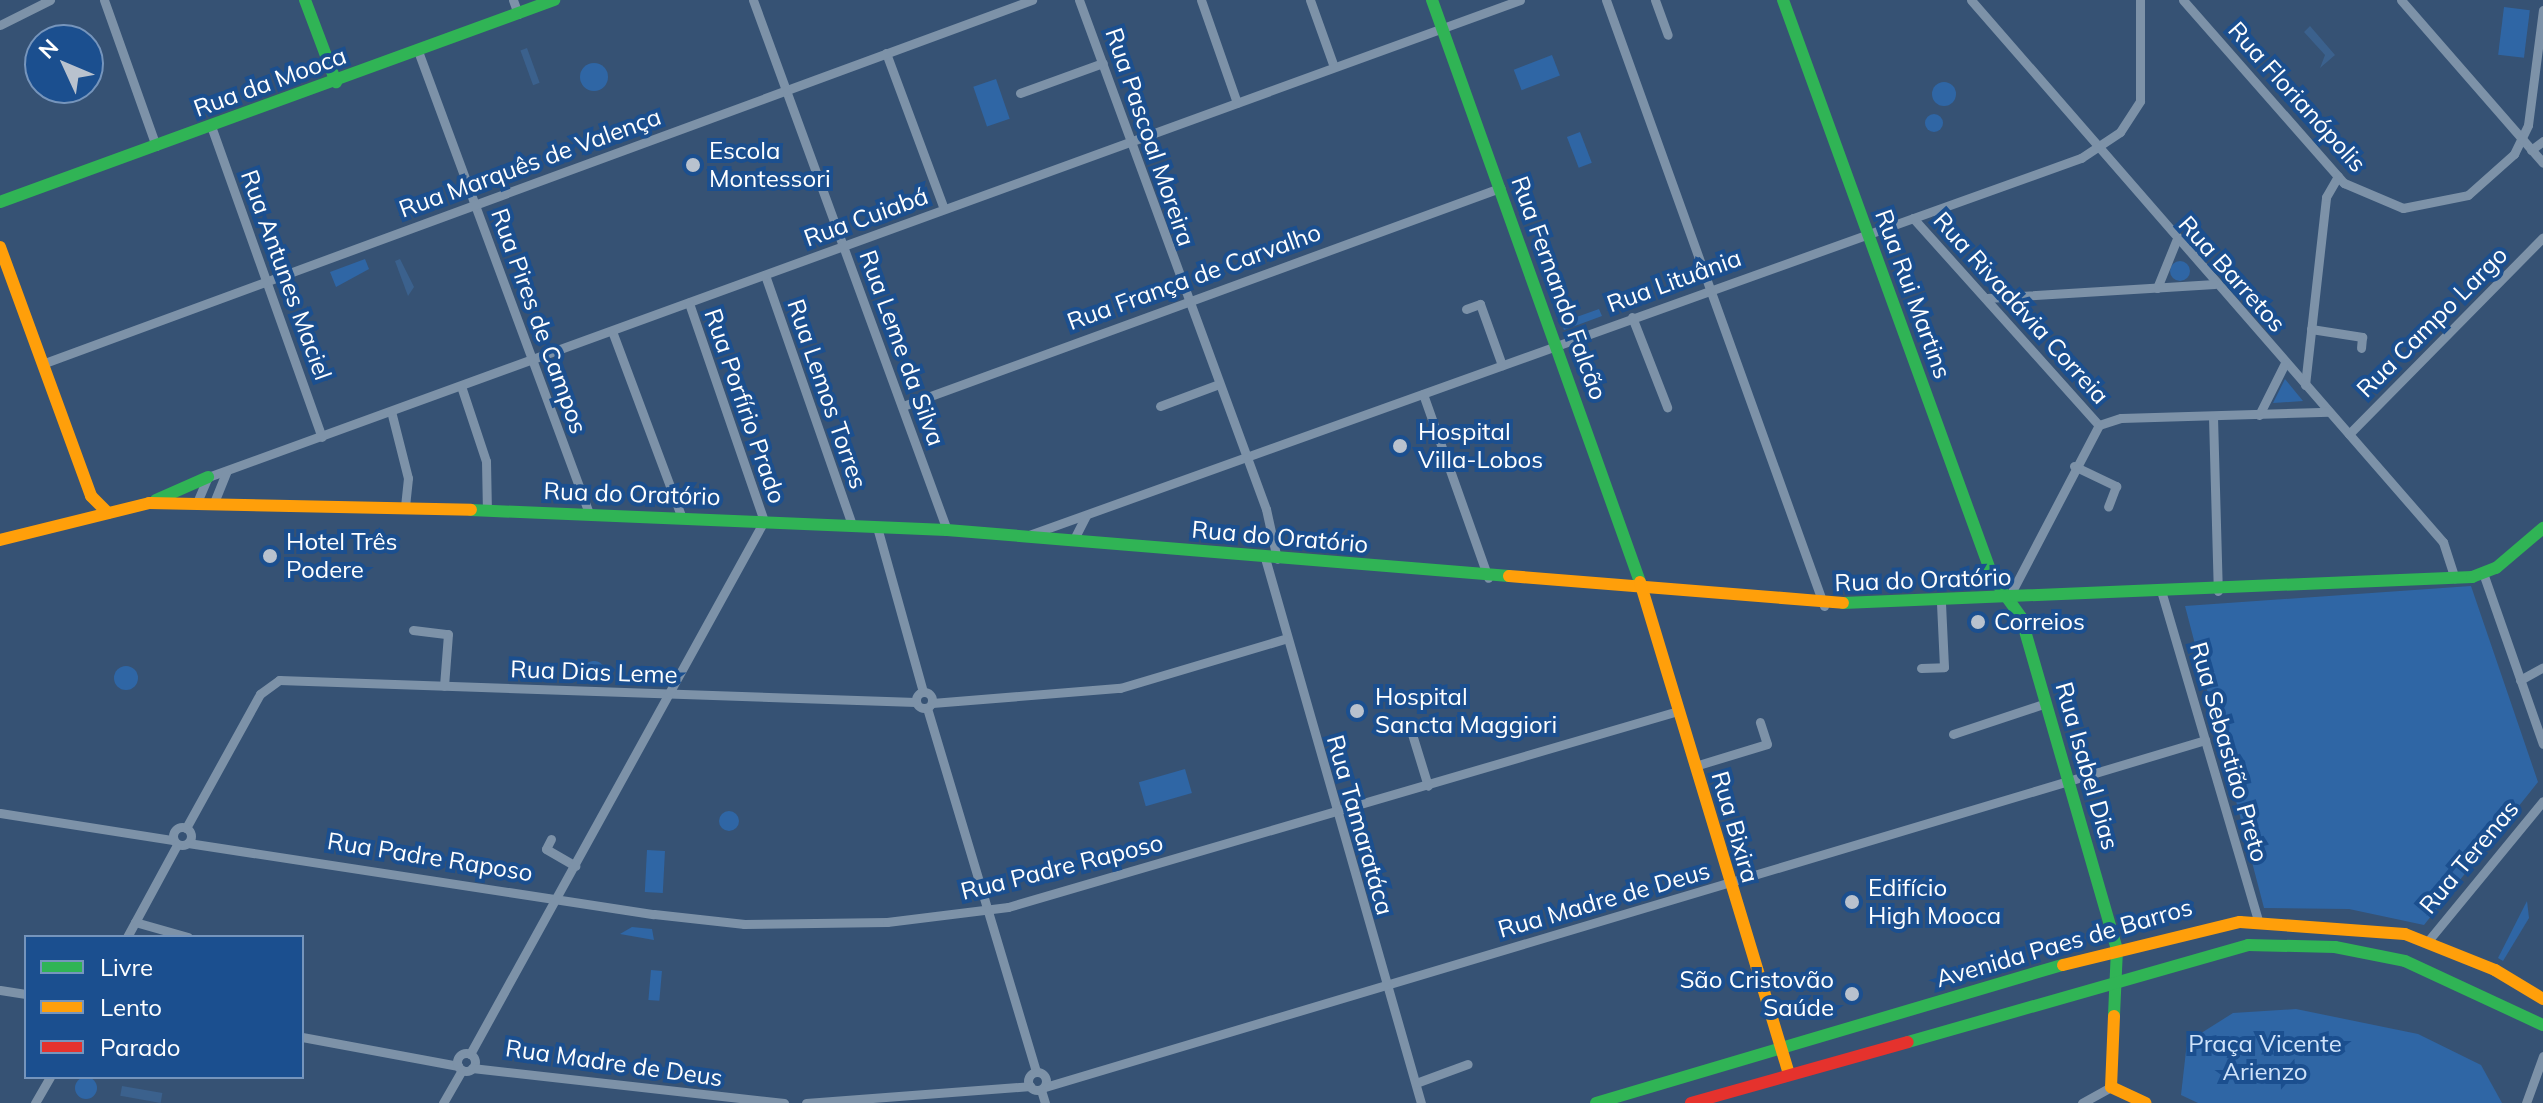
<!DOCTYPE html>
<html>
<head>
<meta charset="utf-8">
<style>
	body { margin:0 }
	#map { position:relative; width:2543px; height:1103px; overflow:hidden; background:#365274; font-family:Mulish,sans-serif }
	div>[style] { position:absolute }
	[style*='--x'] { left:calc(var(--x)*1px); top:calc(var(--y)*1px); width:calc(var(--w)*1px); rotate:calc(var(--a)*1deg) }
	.green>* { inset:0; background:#2f66a5; transform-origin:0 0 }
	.round { border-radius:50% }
	.water>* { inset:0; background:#3b618d; transform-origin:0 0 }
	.street>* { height:9px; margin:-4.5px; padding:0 4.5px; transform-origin:4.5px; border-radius:4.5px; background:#7d92a8 }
	.street>.ring { margin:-4.5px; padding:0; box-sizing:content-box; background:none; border:9px solid #7d92a8; border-radius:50% }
	.fast>* { height:12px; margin:-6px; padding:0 6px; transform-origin:6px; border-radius:6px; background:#30b455 }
	.slow>* { height:12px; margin:-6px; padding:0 6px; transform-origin:6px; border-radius:6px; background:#ff9f0a }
	.jam>* { height:12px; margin:-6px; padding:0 6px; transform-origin:6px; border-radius:6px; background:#e5322d }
	.dots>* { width:22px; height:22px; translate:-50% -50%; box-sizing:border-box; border:4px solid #1b4f8f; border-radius:50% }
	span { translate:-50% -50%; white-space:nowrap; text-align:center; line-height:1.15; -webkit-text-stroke:8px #1b4f8f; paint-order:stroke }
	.street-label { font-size:24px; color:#fff }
	.poi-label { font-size:24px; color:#fff }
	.left { translate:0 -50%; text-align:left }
	.right { translate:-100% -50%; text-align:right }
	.park-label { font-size:24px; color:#cfe3fa }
	.legend { position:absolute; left:24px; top:935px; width:280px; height:144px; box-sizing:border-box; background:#1b4f8f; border:2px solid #7695bc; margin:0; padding:10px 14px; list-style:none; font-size:24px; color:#fff }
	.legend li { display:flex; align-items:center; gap:16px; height:40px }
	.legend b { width:40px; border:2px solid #7695bc }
	.north { position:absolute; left:24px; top:24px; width:80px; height:80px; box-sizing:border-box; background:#1b4f8f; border:2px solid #7695bc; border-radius:50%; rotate:314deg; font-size:22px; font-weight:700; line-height:32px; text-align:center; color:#fff }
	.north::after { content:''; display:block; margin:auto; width:28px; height:36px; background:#b9c2ce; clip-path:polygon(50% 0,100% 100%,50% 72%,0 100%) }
</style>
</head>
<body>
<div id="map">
	<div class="green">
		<i style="left:2504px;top:7px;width:26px;height:48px;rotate:7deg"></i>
		<i style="left:1552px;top:55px;width:22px;height:41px;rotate:69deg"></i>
		<i class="round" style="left:580px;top:63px;width:28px;height:28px"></i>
		<i style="left:996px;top:79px;width:42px;height:24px;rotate:71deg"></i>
		<i class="round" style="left:1932px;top:82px;width:24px;height:24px"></i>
		<i class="round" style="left:1925px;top:114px;width:18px;height:18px"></i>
		<i style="left:1580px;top:132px;width:33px;height:14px;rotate:69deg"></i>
		<i style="clip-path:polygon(365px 259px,369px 269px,336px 287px,330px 272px)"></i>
		<i class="round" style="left:2170px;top:261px;width:20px;height:20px"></i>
		<i style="clip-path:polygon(1554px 270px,1571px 319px,1599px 309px,1602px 316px,1564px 330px,1544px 274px)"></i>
		<i style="clip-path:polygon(2285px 379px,2303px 401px,2273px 403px)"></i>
		<i style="clip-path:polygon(2471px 586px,2538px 782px,2424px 925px,2349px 909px,2264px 908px,2185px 606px)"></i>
		<i class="round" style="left:583px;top:661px;width:22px;height:22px"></i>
		<i class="round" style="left:114px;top:666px;width:24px;height:24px"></i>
		<i style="left:1185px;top:769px;width:25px;height:48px;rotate:74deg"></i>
		<i class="round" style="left:719px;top:811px;width:20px;height:20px"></i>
		<i style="left:647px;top:850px;width:18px;height:42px;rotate:3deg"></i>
		<i style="clip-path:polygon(2527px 901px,2529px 918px,2503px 961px,2498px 958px)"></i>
		<i style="clip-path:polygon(632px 927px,652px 929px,654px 940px,620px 934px)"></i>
		<i style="left:651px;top:970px;width:11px;height:30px;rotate:5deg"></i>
		<i style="clip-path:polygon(2296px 1009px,2418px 1034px,2481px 1065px,2502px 1103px,2198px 1103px,2181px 1095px,2187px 1042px,2233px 1013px)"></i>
		<i class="round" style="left:75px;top:1077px;width:22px;height:22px"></i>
	</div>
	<div class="water">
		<i style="clip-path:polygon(2310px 26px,2335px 55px,2320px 68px,2325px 55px,2304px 32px)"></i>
		<i style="left:527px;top:48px;width:37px;height:7px;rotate:70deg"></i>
		<i style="clip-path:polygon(400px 259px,414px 287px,408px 296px,395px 261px)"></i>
		<i style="left:122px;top:1086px;width:41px;height:10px;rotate:10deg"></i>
	</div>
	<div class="street">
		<i style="--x:104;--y:0;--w:155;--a:70.4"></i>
		<i style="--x:513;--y:0;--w:15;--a:70"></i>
		<i style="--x:753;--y:0;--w:564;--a:69.9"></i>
		<i style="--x:1079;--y:0;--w:542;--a:69.83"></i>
		<i style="--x:1266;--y:509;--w:51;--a:77.6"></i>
		<i style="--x:1201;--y:0;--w:109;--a:70.7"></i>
		<i style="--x:1310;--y:0;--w:71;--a:70.3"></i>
		<i style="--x:1606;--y:0;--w:644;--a:70.21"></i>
		<i style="--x:1655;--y:0;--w:37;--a:70"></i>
		<i style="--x:1971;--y:0;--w:719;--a:48.95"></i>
		<i style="--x:2443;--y:542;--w:38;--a:72"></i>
		<i style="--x:2183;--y:0;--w:244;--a:48.7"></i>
		<i style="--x:2344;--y:183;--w:64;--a:23"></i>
		<i style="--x:2403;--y:208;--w:66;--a:-11.3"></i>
		<i style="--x:2468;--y:195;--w:62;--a:-41.7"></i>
		<i style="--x:2514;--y:154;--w:32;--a:-64"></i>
		<i style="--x:2528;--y:125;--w:116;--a:-82.6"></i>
		<i style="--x:2401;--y:0;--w:216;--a:48.9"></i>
		<i style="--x:0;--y:25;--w:56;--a:-26.6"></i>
		<i style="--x:418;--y:51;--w:495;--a:69.7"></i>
		<i style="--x:886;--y:53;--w:166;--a:69.6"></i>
		<i style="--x:1020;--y:93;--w:88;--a:-19.9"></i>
		<i style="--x:211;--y:126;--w:330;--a:70.4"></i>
		<i style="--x:2531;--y:150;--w:15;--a:-37"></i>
		<i style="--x:1913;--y:218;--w:278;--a:48.1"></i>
		<i style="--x:765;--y:275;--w:265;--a:70.8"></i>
		<i style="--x:2157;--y:288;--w:51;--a:-68"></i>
		<i style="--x:1987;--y:298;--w:228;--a:-3.5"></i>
		<i style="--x:1466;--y:309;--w:15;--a:-20"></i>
		<i style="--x:1480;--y:304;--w:65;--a:70.2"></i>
		<i style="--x:1632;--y:317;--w:97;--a:68.7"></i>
		<i style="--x:2311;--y:329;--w:52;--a:8.9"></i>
		<i style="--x:2362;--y:337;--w:11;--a:95"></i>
		<i style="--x:612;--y:331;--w:200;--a:69.5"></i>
		<i style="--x:42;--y:364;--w:1055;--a:-20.19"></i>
		<i style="--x:2305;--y:385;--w:189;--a:-83.6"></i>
		<i style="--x:2326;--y:197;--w:24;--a:-60"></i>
		<i style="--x:461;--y:386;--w:79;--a:71.6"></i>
		<i style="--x:486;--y:461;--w:50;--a:88.9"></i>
		<i style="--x:1423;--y:394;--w:195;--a:70.5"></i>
		<i style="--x:903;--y:406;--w:636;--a:-20.06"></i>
		<i style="--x:1160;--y:406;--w:63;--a:-20.4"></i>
		<i style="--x:391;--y:411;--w:69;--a:75.8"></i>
		<i style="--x:408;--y:478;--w:31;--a:96"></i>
		<i style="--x:2259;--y:415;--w:58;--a:-63.4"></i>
		<i style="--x:2213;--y:417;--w:174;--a:88.4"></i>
		<i style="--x:2349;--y:434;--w:276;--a:-45.4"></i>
		<i style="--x:2074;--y:466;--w:47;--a:25.5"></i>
		<i style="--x:2116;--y:486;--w:22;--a:111"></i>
		<i style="--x:198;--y:500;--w:25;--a:-67"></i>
		<i style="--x:208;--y:477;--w:1396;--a:-19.98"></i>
		<i style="--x:215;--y:500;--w:31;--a:-68"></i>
		<i style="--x:877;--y:527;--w:171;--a:74.4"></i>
		<i style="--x:1029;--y:535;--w:1118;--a:-19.72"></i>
		<i style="--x:2081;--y:158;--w:47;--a:-33.7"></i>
		<i style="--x:2120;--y:132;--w:37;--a:-57"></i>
		<i style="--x:2140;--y:101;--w:101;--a:-90"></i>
		<i style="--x:1073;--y:541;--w:29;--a:-63"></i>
		<i style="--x:1265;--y:558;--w:567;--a:74.03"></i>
		<i style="--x:2483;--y:573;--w:181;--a:70.7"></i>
		<i style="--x:2162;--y:594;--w:341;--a:73.6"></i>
		<i style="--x:2008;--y:599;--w:196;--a:-62.4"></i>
		<i style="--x:2099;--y:425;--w:23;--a:-18"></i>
		<i style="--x:2121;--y:418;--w:208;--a:-1.7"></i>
		<i style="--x:413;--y:630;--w:35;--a:7"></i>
		<i style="--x:448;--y:634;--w:52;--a:94.4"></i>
		<i style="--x:1921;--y:668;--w:23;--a:-2"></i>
		<i style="--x:1944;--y:667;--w:63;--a:-92.7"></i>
		<i style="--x:2520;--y:680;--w:26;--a:-29"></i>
		<i class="ring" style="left:916px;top:692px;width:7px;height:7px"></i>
		<i style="--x:932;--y:703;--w:189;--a:-4.6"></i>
		<i style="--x:1120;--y:688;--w:171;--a:-16.6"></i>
		<i style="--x:927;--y:708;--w:380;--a:73.3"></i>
		<i style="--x:1412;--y:734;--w:54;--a:72.9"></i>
		<i style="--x:1953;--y:734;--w:98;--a:-18.4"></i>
		<i style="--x:1695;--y:766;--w:75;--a:-17"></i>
		<i style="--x:1767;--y:744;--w:23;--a:-108"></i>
		<i style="--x:0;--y:813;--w:175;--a:8.9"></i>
		<i class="ring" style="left:173px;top:827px;width:9px;height:9px"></i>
		<i style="--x:186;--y:828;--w:153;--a:-61.1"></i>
		<i style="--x:260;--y:694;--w:24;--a:-36"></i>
		<i style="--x:279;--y:680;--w:637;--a:1.98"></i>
		<i style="--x:551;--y:839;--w:11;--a:117"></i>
		<i style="--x:546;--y:849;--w:34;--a:30"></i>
		<i style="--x:188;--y:843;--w:471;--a:8.7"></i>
		<i style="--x:654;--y:914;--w:91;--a:6.3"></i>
		<i style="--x:744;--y:924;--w:143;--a:-0.8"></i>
		<i style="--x:887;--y:922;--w:122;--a:-7.1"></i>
		<i style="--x:1008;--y:907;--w:698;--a:-16.31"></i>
		<i style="--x:135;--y:922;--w:55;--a:15.8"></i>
		<i style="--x:127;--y:937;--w:105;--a:-61.5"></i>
		<i style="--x:2428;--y:941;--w:181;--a:-50.6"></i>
		<i style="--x:0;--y:990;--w:26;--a:9"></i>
		<i style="--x:302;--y:1037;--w:159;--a:10.5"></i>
		<i class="ring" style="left:457px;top:1053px;width:9px;height:9px"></i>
		<i style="--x:470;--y:1054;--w:609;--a:-61.12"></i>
		<i style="--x:764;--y:521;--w:231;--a:-109"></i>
		<i style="--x:472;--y:1068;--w:314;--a:6.4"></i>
		<i class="ring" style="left:1028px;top:1072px;width:9px;height:9px"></i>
		<i style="--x:1416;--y:1083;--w:55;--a:-20.1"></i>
		<i style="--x:1045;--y:1087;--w:1211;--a:-16.65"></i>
		<i style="--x:1041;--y:1090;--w:14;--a:73"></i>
		<i style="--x:35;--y:1103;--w:30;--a:-60"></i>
		<i style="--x:443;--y:1103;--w:38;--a:-60"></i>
		<i style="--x:806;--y:1103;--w:225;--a:-4.3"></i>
		<i style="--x:2082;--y:1103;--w:33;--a:-29"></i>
		<i style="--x:2526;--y:1103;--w:50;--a:-70.1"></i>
	</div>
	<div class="fast">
		<i style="--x:305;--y:0;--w:88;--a:69.3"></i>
		<i style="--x:1432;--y:0;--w:618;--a:70.33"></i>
		<i style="--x:1783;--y:0;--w:615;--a:70.03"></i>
		<i style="--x:1993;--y:578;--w:48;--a:54.3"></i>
		<i style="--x:2021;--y:617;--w:346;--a:73.9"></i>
		<i style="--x:2117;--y:949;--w:67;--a:92.6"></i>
		<i style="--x:0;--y:202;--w:590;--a:-20.03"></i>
		<i style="--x:156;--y:500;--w:57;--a:-23.9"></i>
		<i style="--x:471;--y:510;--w:476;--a:2.4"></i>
		<i style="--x:947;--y:530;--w:564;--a:4.68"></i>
		<i style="--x:1843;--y:603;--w:630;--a:-2.37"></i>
		<i style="--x:2472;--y:577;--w:26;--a:-21"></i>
		<i style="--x:2496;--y:568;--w:62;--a:-40.4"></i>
		<i style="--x:1908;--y:1042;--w:354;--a:-15.9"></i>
		<i style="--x:2248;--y:945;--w:87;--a:1.3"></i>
		<i style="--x:2335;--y:947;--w:71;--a:11.3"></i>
		<i style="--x:2405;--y:961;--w:152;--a:24.9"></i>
		<i style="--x:1596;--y:1103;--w:487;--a:-16.5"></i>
	</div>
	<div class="slow">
		<i style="--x:0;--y:247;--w:265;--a:69.9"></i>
		<i style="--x:91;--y:496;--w:24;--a:45"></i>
		<i style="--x:0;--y:540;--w:154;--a:-13.9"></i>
		<i style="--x:149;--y:503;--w:322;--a:1.2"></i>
		<i style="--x:1509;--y:576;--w:335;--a:4.6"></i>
		<i style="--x:1640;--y:582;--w:514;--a:73.15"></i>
		<i style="--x:2063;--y:965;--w:182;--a:-13.7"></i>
		<i style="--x:2240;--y:922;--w:165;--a:4.2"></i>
		<i style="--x:2405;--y:934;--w:97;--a:21.8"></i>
		<i style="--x:2495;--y:970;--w:56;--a:31.1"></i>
		<i style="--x:2114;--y:1016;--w:71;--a:92.4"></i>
		<i style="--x:2111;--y:1087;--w:38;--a:25"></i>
	</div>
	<div class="jam">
		<i style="--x:1691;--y:1103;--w:225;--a:-15.7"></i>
	</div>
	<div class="dots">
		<i style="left:693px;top:165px;background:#b9c2ce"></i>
		<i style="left:1400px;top:446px;background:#b9c2ce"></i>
		<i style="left:270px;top:556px;background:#b9c2ce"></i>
		<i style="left:1978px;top:622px;background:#b9c2ce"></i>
		<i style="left:1357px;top:711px;background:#b9c2ce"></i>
		<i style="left:1852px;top:902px;background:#b9c2ce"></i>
		<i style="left:1852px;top:994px;background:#b9c2ce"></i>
	</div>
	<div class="street-label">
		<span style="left:270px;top:82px;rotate:-20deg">Rua da Mooca</span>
		<span style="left:2297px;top:97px;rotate:48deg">Rua Florianópolis</span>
		<span style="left:1150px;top:137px;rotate:71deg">Rua Pascoal Moreira</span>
		<span style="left:530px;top:163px;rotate:-20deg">Rua Marquês de Valença</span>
		<span style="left:866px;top:217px;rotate:-20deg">Rua Cuiabá</span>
		<span style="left:2232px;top:274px;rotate:48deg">Rua Barretos</span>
		<span style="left:286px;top:275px;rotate:70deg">Rua Antunes Maciel</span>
		<span style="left:1194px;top:277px;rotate:-20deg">Rua França de Carvalho</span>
		<span style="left:1674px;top:281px;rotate:-20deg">Rua Lituânia</span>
		<span style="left:1559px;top:288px;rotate:70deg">Rua Fernando Falcão</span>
		<span style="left:1913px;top:294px;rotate:70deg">Rua Rui Martins</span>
		<span style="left:2021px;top:308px;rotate:48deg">Rua Rivadávia Correia</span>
		<span style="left:539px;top:321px;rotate:70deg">Rua Pires de Campos</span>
		<span style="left:2432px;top:322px;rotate:-45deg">Rua Campo Largo</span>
		<span style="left:902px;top:348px;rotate:70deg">Rua Leme da Silva</span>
		<span style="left:827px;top:394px;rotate:71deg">Rua Lemos Torres</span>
		<span style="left:745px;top:406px;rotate:71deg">Rua Porfírio Prado</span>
		<span style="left:632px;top:494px;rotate:2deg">Rua do Oratório</span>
		<span style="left:1280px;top:537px;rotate:5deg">Rua do Oratório</span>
		<span style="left:1923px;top:580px;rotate:-2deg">Rua do Oratório</span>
		<span style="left:594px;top:672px;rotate:2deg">Rua Dias Leme</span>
		<span style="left:2229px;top:752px;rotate:74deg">Rua Sebastião Preto</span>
		<span style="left:2087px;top:766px;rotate:74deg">Rua Isabel Dias</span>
		<span style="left:1360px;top:825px;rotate:74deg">Rua Tamaratáca</span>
		<span style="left:1735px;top:827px;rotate:74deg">Rua Bixira</span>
		<span style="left:430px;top:857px;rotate:9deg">Rua Padre Raposo</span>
		<span style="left:2469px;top:857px;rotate:-50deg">Rua Terenas</span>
		<span style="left:1062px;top:867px;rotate:-14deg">Rua Padre Raposo</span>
		<span style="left:1604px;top:900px;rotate:-16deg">Rua Madre de Deus</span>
		<span style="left:2064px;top:943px;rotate:-16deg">Avenida Paes de Barros</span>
		<span style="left:614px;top:1063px;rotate:8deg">Rua Madre de Deus</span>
	</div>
	<div class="poi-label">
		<span class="left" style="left:709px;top:165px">Escola<br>Montessori</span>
		<span class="left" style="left:1418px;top:446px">Hospital<br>Villa-Lobos</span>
		<span class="left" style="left:286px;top:556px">Hotel Três<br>Podere</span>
		<span class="left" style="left:1994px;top:622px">Correios</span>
		<span class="left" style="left:1375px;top:711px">Hospital<br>Sancta Maggiori</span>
		<span class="left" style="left:1868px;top:902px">Edifício<br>High Mooca</span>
		<span class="right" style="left:1834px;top:994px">São Cristovão<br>Saúde</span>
	</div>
	<div class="park-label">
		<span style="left:2265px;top:1058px">Praça Vicente<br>Arienzo</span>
	</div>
	<ul class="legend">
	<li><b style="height:10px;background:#30b455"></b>Livre</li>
	<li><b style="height:10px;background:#ff9f0a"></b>Lento</li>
	<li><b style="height:10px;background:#e5322d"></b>Parado</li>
	</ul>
	<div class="north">N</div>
</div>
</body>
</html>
